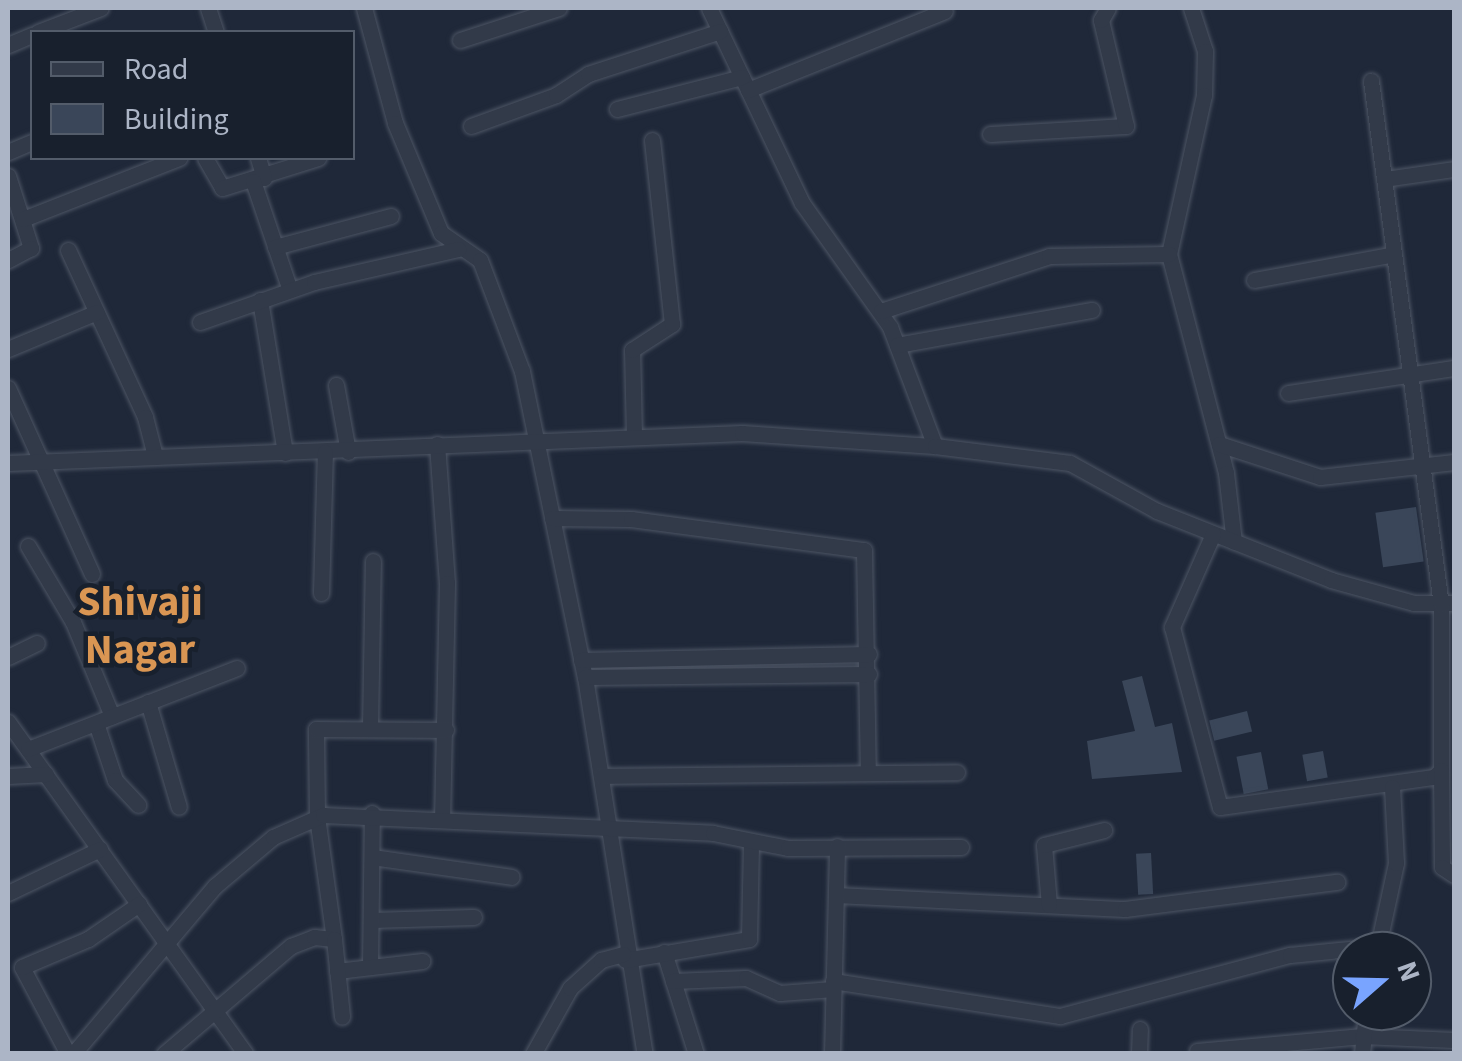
<!DOCTYPE html>
<html>
<head>
<meta charset="utf-8">
<style>
	body { margin:0 }
	#map { position:relative; width:1462px; height:1061px; overflow:hidden; background:#1f2839; font-family:"Source Sans 3",sans-serif }
	div>[style] { position:absolute }
	[style*='--x'] { left:calc(var(--x)*1px); top:calc(var(--y)*1px); width:calc(var(--w)*1px); rotate:calc(var(--a)*1deg) }
	.building>* { inset:0; background:#3a4659; transform-origin:0 0 }
	.roads { filter:drop-shadow(0 0 2px #4d5564) drop-shadow(0 0 2px #4d5564) }
	.minor>* { height:15px; margin:-7.5px; padding:0 7.5px; transform-origin:7.5px; border-radius:7.5px; background:#323a49 }
	span { translate:-50% -50%; white-space:nowrap; text-align:center; line-height:1.15; -webkit-text-stroke:9px #18202d; paint-order:stroke }
	.district-label { font-size:42px; color:#da9653; font-weight:700 }
	.frame { position:absolute; inset:0; border:10px solid #acb5c6; pointer-events:none }
	.legend { position:absolute; left:30px; top:30px; width:325px; height:130px; box-sizing:border-box; background:#18202d; border:2px solid #535c6a; margin:0; padding:12px 18px; list-style:none; font-size:30px; color:#acb5c6 }
	.legend li { display:flex; align-items:center; gap:20px; height:50px }
	.legend b { width:50px; border:2px solid #535c6a }
	.north { position:absolute; left:1332px; top:931px; width:100px; height:100px; box-sizing:border-box; background:#18202d; border:2px solid #535c6a; border-radius:50%; rotate:70deg; font-size:28px; font-weight:700; line-height:40px; text-align:center; color:#acb5c6 }
	.north::after { content:''; display:block; margin:auto; width:35px; height:45px; background:#79a4ff; clip-path:polygon(50% 0,100% 100%,50% 72%,0 100%) }
</style>
</head>
<body>
<div id="map">
	<div class="building">
		<i style="left:1416px;top:507px;width:55px;height:41px;rotate:82deg"></i>
		<i style="clip-path:polygon(1142px 676px,1155px 727px,1172px 723px,1182px 772px,1092px 779px,1087px 741px,1135px 731px,1122px 681px)"></i>
		<i style="left:1247px;top:711px;width:21px;height:39px;rotate:76deg"></i>
		<i style="left:1323px;top:751px;width:27px;height:21px;rotate:80deg"></i>
		<i style="left:1261px;top:752px;width:38px;height:25px;rotate:79deg"></i>
		<i style="left:1151px;top:853px;width:41px;height:15px;rotate:87deg"></i>
	</div>
	<div class="roads">
		<div class="minor">
			<i style="--x:208;--y:8;--w:25;--a:72"></i>
			<i style="--x:364;--y:8;--w:119;--a:74.9"></i>
			<i style="--x:395;--y:123;--w:119;--a:67.3"></i>
			<i style="--x:441;--y:233;--w:47;--a:34.7"></i>
			<i style="--x:480;--y:260;--w:119;--a:69.3"></i>
			<i style="--x:522;--y:371;--w:312;--a:78.4"></i>
			<i style="--x:585;--y:677;--w:382;--a:81"></i>
			<i style="--x:709;--y:8;--w:216;--a:64.5"></i>
			<i style="--x:802;--y:203;--w:152;--a:54.6"></i>
			<i style="--x:890;--y:327;--w:127;--a:69.3"></i>
			<i style="--x:1191;--y:8;--w:45;--a:72"></i>
			<i style="--x:1205;--y:51;--w:44;--a:91.3"></i>
			<i style="--x:1204;--y:95;--w:163;--a:102.4"></i>
			<i style="--x:1169;--y:254;--w:226;--a:75.4"></i>
			<i style="--x:1226;--y:473;--w:69;--a:83.4"></i>
			<i style="--x:38;--y:32;--w:67;--a:-20.9"></i>
			<i style="--x:460;--y:40;--w:104;--a:-17.9"></i>
			<i style="--x:8;--y:45;--w:26;--a:-23"></i>
			<i style="--x:748;--y:90;--w:212;--a:-21.9"></i>
			<i style="--x:617;--y:109;--w:129;--a:-14.4"></i>
			<i style="--x:471;--y:126;--w:90;--a:-20"></i>
			<i style="--x:556;--y:95;--w:38;--a:-33"></i>
			<i style="--x:588;--y:74;--w:139;--a:-18"></i>
			<i style="--x:990;--y:134;--w:136;--a:-3.4"></i>
			<i style="--x:1126;--y:126;--w:109;--a:-103.3"></i>
			<i style="--x:1101;--y:20;--w:14;--a:-60"></i>
			<i style="--x:8;--y:152;--w:26;--a:-23"></i>
			<i style="--x:205;--y:158;--w:34;--a:60"></i>
			<i style="--x:222;--y:188;--w:101;--a:-17.4"></i>
			<i style="--x:258;--y:158;--w:21;--a:73"></i>
			<i style="--x:8;--y:176;--w:76;--a:72.3"></i>
			<i style="--x:31;--y:248;--w:26;--a:152"></i>
			<i style="--x:1384;--y:179;--w:71;--a:-8.1"></i>
			<i style="--x:253;--y:181;--w:115;--a:71.3"></i>
			<i style="--x:23;--y:219;--w:168;--a:-21.4"></i>
			<i style="--x:275;--y:247;--w:120;--a:-15"></i>
			<i style="--x:68;--y:250;--w:184;--a:65.2"></i>
			<i style="--x:145;--y:417;--w:40;--a:75.6"></i>
			<i style="--x:1254;--y:280;--w:142;--a:-10.5"></i>
			<i style="--x:260;--y:300;--w:155;--a:80.7"></i>
			<i style="--x:881;--y:311;--w:177;--a:-18.1"></i>
			<i style="--x:1049;--y:256;--w:120;--a:-1"></i>
			<i style="--x:200;--y:322;--w:121;--a:-19.3"></i>
			<i style="--x:314;--y:282;--w:148;--a:-12.9"></i>
			<i style="--x:897;--y:345;--w:198;--a:-10.2"></i>
			<i style="--x:8;--y:349;--w:96;--a:-22.6"></i>
			<i style="--x:336;--y:385;--w:68;--a:79.8"></i>
			<i style="--x:8;--y:388;--w:204;--a:65.7"></i>
			<i style="--x:1288;--y:393;--w:168;--a:-8.6"></i>
			<i style="--x:634;--y:436;--w:86;--a:-91.3"></i>
			<i style="--x:632;--y:350;--w:48;--a:-33"></i>
			<i style="--x:672;--y:324;--w:185;--a:-96.2"></i>
			<i style="--x:437;--y:444;--w:139;--a:85.9"></i>
			<i style="--x:447;--y:583;--w:235;--a:91.2"></i>
			<i style="--x:1219;--y:444;--w:106;--a:18.1"></i>
			<i style="--x:1320;--y:477;--w:135;--a:-6.4"></i>
			<i style="--x:8;--y:463;--w:735;--a:-2.34"></i>
			<i style="--x:742;--y:433;--w:193;--a:3.9"></i>
			<i style="--x:935;--y:446;--w:136;--a:7.2"></i>
			<i style="--x:1070;--y:463;--w:99;--a:28.9"></i>
			<i style="--x:1157;--y:511;--w:187;--a:21.6"></i>
			<i style="--x:1331;--y:580;--w:86;--a:15.5"></i>
			<i style="--x:1414;--y:603;--w:40;--a:0"></i>
			<i style="--x:552;--y:518;--w:79;--a:0.7"></i>
			<i style="--x:631;--y:519;--w:235;--a:7.6"></i>
			<i style="--x:864;--y:550;--w:223;--a:89"></i>
			<i style="--x:1213;--y:534;--w:102;--a:113.8"></i>
			<i style="--x:1172;--y:627;--w:186;--a:75.1"></i>
			<i style="--x:1220;--y:807;--w:216;--a:-8"></i>
			<i style="--x:1434;--y:777;--w:10;--a:-45"></i>
			<i style="--x:1441;--y:770;--w:165;--a:-90"></i>
			<i style="--x:1441;--y:605;--w:529;--a:-97.61"></i>
			<i style="--x:28;--y:546;--w:88;--a:59.4"></i>
			<i style="--x:73;--y:622;--w:102;--a:67.5"></i>
			<i style="--x:321;--y:593;--w:141;--a:-88.4"></i>
			<i style="--x:8;--y:657;--w:32;--a:-26"></i>
			<i style="--x:581;--y:660;--w:288;--a:-1.2"></i>
			<i style="--x:585;--y:677;--w:284;--a:-0.6"></i>
			<i style="--x:148;--y:702;--w:109;--a:73.6"></i>
			<i style="--x:8;--y:722;--w:408;--a:54.4"></i>
			<i style="--x:96;--y:723;--w:60;--a:71.6"></i>
			<i style="--x:115;--y:780;--w:34;--a:47"></i>
			<i style="--x:370;--y:727;--w:166;--a:-89"></i>
			<i style="--x:28;--y:749;--w:224;--a:-21.2"></i>
			<i style="--x:1441;--y:770;--w:97;--a:89.4"></i>
			<i style="--x:1442;--y:867;--w:14;--a:34"></i>
			<i style="--x:8;--y:776;--w:38;--a:-3"></i>
			<i style="--x:601;--y:776;--w:356;--a:-0.6"></i>
			<i style="--x:372;--y:857;--w:141;--a:8.1"></i>
			<i style="--x:8;--y:893;--w:102;--a:-25.6"></i>
			<i style="--x:836;--y:895;--w:289;--a:2.8"></i>
			<i style="--x:1125;--y:909;--w:214;--a:-7.3"></i>
			<i style="--x:1049;--y:905;--w:60;--a:-94.8"></i>
			<i style="--x:1044;--y:845;--w:62;--a:-14"></i>
			<i style="--x:371;--y:920;--w:103;--a:-1.7"></i>
			<i style="--x:334;--y:939;--w:123;--a:-97.9"></i>
			<i style="--x:317;--y:817;--w:88;--a:-90.7"></i>
			<i style="--x:316;--y:729;--w:130;--a:0.4"></i>
			<i style="--x:1377;--y:951;--w:90;--a:-77.8"></i>
			<i style="--x:1396;--y:863;--w:76;--a:-93"></i>
			<i style="--x:664;--y:952;--w:107;--a:72.6"></i>
			<i style="--x:625;--y:960;--w:126;--a:-9.6"></i>
			<i style="--x:749;--y:939;--w:97;--a:-88.8"></i>
			<i style="--x:370;--y:967;--w:154;--a:-89.3"></i>
			<i style="--x:337;--y:971;--w:86;--a:-6.7"></i>
			<i style="--x:673;--y:981;--w:73;--a:-2.4"></i>
			<i style="--x:746;--y:978;--w:37;--a:24"></i>
			<i style="--x:780;--y:993;--w:53;--a:-4.3"></i>
			<i style="--x:833;--y:981;--w:230;--a:8.8"></i>
			<i style="--x:1060;--y:1016;--w:238;--a:-14.9"></i>
			<i style="--x:1290;--y:955;--w:88;--a:-5.8"></i>
			<i style="--x:1197;--y:1051;--w:166;--a:-5.2"></i>
			<i style="--x:1362;--y:1036;--w:92;--a:2.5"></i>
			<i style="--x:68;--y:1054;--w:98;--a:-117.9"></i>
			<i style="--x:22;--y:967;--w:72;--a:-23"></i>
			<i style="--x:88;--y:939;--w:62;--a:-34.5"></i>
			<i style="--x:73;--y:1054;--w:220;--a:-49.8"></i>
			<i style="--x:215;--y:886;--w:76;--a:-40.2"></i>
			<i style="--x:273;--y:837;--w:55;--a:-23.7"></i>
			<i style="--x:323;--y:815;--w:390;--a:2.6"></i>
			<i style="--x:713;--y:833;--w:76;--a:11.3"></i>
			<i style="--x:788;--y:848;--w:173;--a:-0.3"></i>
			<i style="--x:164;--y:1054;--w:167;--a:-40.4"></i>
			<i style="--x:291;--y:946;--w:25;--a:-21"></i>
			<i style="--x:314;--y:937;--w:20;--a:6"></i>
			<i style="--x:334;--y:939;--w:78;--a:84.1"></i>
			<i style="--x:533;--y:1054;--w:76;--a:-60.7"></i>
			<i style="--x:570;--y:988;--w:42;--a:-42.1"></i>
			<i style="--x:601;--y:960;--w:23;--a:-15"></i>
			<i style="--x:832;--y:1054;--w:208;--a:-88.6"></i>
			<i style="--x:1139;--y:1054;--w:25;--a:-88"></i>
			<i style="--x:1362;--y:1054;--w:43;--a:-84.7"></i>
		</div>
	</div>
	<div class="district-label">
		<span style="left:140px;top:626px">Shivaji<br>Nagar</span>
	</div>
	<div class="frame"></div>
	<ul class="legend">
	<li><b style="height:12px;background:#323a49"></b>Road</li>
	<li><b style="height:28px;background:#3a4659"></b>Building</li>
	</ul>
	<div class="north">N</div>
</div>
</body>
</html>
